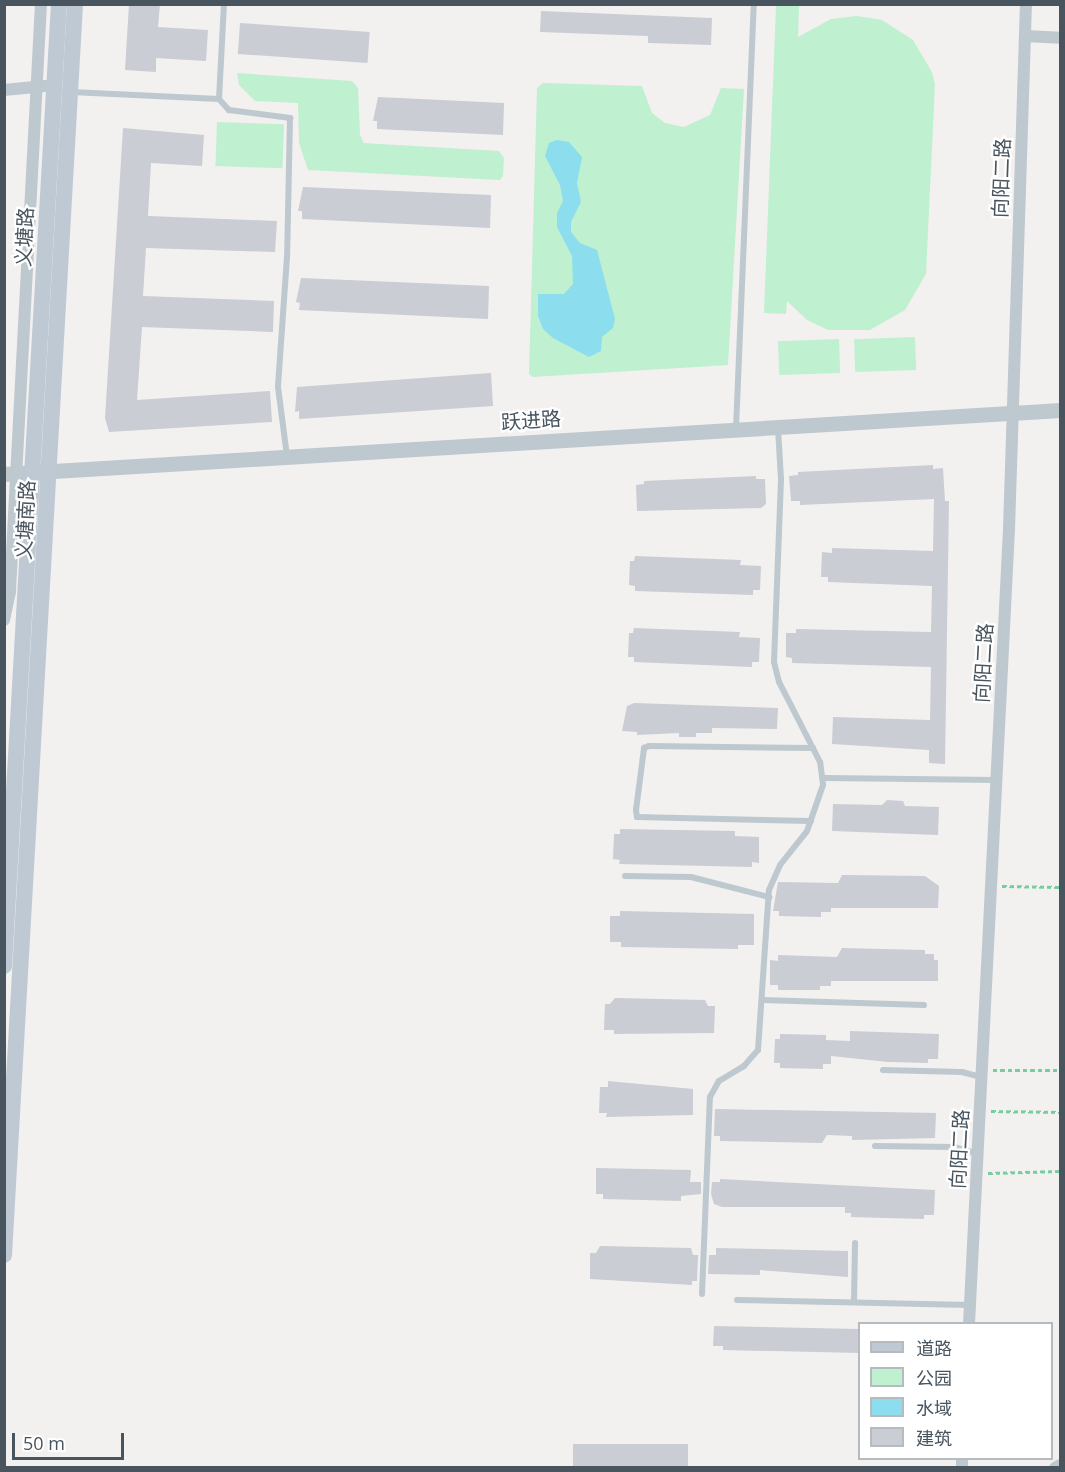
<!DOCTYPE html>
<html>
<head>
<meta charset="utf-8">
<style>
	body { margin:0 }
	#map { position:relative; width:1065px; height:1472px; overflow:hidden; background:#f3f0f0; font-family:"Open Sans","Noto Sans SC",sans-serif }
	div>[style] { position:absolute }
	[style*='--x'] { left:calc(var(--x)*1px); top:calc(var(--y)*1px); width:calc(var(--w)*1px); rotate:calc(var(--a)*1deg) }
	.green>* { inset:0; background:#bff0d0; transform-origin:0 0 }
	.water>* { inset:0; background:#8cdded }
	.building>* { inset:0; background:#cacdd3; transform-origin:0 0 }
	.path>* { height:3px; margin-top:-1.5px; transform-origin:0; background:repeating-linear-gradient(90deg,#76cea0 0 4.5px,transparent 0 7.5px) }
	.service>* { height:6px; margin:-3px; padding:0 3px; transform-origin:3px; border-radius:3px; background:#bec8cf }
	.minor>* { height:12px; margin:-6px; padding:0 6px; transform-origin:6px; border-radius:6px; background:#bec8cf }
	.tertiary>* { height:15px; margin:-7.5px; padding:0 7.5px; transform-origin:7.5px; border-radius:7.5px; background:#bec8cf }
	.secondary>* { height:16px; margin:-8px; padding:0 8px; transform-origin:8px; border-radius:8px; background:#bec9d4 }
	span { translate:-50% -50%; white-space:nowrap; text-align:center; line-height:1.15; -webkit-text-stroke:4.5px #fff; paint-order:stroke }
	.street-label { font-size:20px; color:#48545e }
	.frame { position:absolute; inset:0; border:6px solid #48545e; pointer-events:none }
	.legend { position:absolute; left:858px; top:1322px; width:195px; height:138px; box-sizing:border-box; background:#fff; border:2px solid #b6bbbf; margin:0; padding:8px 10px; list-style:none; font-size:18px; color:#48545e }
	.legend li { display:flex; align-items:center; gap:12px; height:30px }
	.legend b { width:30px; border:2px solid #b6bbbf }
	.scale { position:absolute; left:12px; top:1433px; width:112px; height:27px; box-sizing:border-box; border:3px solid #48545e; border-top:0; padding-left:8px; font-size:18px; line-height:21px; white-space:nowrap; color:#48545e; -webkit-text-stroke:4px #fff; paint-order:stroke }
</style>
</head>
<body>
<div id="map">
	<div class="green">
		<i style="clip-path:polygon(776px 5px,799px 5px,798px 37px,831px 19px,857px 16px,882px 20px,913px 40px,932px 72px,935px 84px,926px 274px,905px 310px,870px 330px,828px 330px,807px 320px,787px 301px,786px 314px,764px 313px)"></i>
		<i style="clip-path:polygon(237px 73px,352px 81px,358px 88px,360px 135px,364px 143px,499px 151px,504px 158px,503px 176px,500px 180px,308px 170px,299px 143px,298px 103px,255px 101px,239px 85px)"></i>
		<i style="clip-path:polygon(543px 83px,642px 86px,652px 113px,665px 123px,684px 127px,710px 115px,721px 88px,744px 89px,728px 365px,533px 377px,529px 374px,537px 88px)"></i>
		<i style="left:217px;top:122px;width:67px;height:44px;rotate:2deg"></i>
		<i style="left:915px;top:337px;width:33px;height:61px;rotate:88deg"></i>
		<i style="left:839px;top:339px;width:34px;height:61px;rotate:88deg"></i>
	</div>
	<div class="water">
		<i style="clip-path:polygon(557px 140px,569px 142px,582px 157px,577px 183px,581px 202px,571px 222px,571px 232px,580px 243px,597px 250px,615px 319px,613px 328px,602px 337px,601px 351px,589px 357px,553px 338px,543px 329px,538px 316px,538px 294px,564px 294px,573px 284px,572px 256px,557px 227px,557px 213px,563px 201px,560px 185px,545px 156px,549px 143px)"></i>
	</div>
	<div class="building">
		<i style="clip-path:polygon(129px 4px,160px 4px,158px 27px,208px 30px,206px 61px,156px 58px,156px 72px,125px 70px)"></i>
		<i style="clip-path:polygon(541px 11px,712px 18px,711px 45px,648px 43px,648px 36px,540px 32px)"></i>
		<i style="left:240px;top:23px;width:130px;height:31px;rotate:4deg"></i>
		<i style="clip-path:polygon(378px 97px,504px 103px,503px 135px,377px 129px,377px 121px,373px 121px)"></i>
		<i style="clip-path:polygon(123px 128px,204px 135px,202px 166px,151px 163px,148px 216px,277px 221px,275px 252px,146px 248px,143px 296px,274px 301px,273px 332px,142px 327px,137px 400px,270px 391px,272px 422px,109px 432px,105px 418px)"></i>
		<i style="clip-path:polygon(303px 187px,491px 195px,490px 228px,302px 219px,302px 211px,298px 211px)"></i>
		<i style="clip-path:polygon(301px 278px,489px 286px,488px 319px,299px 310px,300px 303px,296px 302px)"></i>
		<i style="clip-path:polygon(491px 373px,493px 406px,299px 419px,299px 411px,295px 412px,297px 387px)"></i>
		<i style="clip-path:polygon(933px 465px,933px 469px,943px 468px,945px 501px,949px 501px,945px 764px,929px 763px,929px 750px,832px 744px,833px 717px,930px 720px,931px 667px,792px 663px,792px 658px,786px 657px,786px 633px,796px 633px,796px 629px,931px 632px,932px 586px,828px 582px,828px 577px,821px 577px,822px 552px,832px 553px,832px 548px,933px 551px,934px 499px,800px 505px,800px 501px,791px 501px,789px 476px,798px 475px,798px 472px)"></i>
		<i style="clip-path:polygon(756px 476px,756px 479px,765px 479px,766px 504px,761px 508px,637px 511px,636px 485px,644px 484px,644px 481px)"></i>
		<i style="clip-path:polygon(635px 556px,741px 560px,740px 565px,761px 566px,760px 590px,753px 590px,753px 595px,635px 591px,635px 586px,629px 585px,630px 561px,634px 561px)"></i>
		<i style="clip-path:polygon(634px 628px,740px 632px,739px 637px,760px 638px,759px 662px,752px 662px,752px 667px,634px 662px,634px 657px,628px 657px,629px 633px,633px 633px)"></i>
		<i style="clip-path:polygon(634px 703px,778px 708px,777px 729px,712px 728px,712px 733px,696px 733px,696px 737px,679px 737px,679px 733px,637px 735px,637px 732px,622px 731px,627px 706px)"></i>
		<i style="clip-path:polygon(887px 800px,903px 801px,905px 806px,939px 807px,938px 835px,832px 831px,833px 804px,882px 805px)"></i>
		<i style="clip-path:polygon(620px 829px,735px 831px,735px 836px,759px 837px,759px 863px,752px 862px,752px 867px,619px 864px,620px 860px,613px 859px,614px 834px,620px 834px)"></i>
		<i style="clip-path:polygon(842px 875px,925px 876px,939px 886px,938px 908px,831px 908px,831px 912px,821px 912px,821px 917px,779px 916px,779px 911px,773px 911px,778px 882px,838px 883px)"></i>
		<i style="clip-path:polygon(620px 911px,754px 914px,754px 945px,738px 945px,738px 949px,621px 947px,621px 942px,610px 942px,610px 916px,620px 916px)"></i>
		<i style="clip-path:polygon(842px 948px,925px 950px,925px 954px,934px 954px,934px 960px,938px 960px,938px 981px,831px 981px,831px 986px,820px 986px,820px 990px,778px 990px,778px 985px,770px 985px,770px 960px,778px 961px,778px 955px,837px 957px)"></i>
		<i style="clip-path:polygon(615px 998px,705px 1000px,708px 1006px,715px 1006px,714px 1033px,614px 1034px,614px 1030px,604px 1030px,605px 1004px,610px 1004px)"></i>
		<i style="clip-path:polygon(850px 1031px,939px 1034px,938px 1059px,928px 1059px,928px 1063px,888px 1062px,831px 1056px,831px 1064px,823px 1064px,823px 1069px,780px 1068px,780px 1063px,774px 1063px,775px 1039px,780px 1039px,780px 1034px,826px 1035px,826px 1040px,850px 1041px)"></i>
		<i style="clip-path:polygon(608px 1081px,693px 1089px,693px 1115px,606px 1117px,607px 1113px,599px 1113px,600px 1087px,608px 1087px)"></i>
		<i style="clip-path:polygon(715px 1109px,936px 1113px,935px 1138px,852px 1140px,852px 1136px,827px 1135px,822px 1143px,720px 1141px,720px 1136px,714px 1136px)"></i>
		<i style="clip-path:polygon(596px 1168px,691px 1170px,690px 1182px,701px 1182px,701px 1194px,681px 1196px,681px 1201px,603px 1199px,603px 1194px,596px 1194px)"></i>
		<i style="clip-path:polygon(720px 1179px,935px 1190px,934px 1215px,924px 1215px,924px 1219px,851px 1217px,851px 1213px,845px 1213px,845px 1207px,722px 1207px,714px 1204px,711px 1194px,712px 1182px,720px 1182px)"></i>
		<i style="clip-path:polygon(600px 1246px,691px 1248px,693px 1255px,698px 1255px,697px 1281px,692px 1281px,692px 1285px,590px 1279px,590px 1253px,596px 1253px)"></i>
		<i style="clip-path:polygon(716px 1248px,848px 1251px,848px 1277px,760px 1270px,760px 1275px,708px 1274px,709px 1255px,716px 1255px)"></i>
		<i style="clip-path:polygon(714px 1326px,860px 1329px,860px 1353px,723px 1350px,723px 1346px,713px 1346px)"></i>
		<i style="left:573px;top:1444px;width:115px;height:23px"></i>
	</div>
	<div class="path">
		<i style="--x:1002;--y:886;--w:58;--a:1"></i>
		<i style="--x:993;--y:1070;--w:67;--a:0"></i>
		<i style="--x:991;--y:1111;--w:69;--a:0.8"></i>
		<i style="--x:988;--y:1173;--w:72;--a:-1.6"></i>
	</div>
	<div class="service">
		<i style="--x:71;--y:92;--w:148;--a:2.7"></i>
		<i style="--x:219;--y:99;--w:95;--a:-87"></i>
		<i style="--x:219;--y:99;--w:15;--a:48"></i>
		<i style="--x:229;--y:110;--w:62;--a:7.5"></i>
		<i style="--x:290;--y:118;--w:139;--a:91.2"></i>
		<i style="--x:287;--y:257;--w:130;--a:94"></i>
		<i style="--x:278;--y:387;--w:70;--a:82.6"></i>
		<i style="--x:736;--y:428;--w:423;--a:-87.6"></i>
		<i style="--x:824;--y:778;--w:173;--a:0.7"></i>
		<i style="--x:811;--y:821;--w:174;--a:-178.7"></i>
		<i style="--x:637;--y:817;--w:7;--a:-98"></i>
		<i style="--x:636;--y:810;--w:63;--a:-82.6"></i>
		<i style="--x:644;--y:748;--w:5;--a:-22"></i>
		<i style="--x:649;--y:746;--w:164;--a:0.7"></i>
		<i style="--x:625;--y:876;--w:66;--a:0.9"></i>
		<i style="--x:691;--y:877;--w:81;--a:14.4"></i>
		<i style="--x:762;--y:1000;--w:162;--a:1.8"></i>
		<i style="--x:883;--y:1070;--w:79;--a:1.5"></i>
		<i style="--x:962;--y:1072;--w:20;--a:15"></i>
		<i style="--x:875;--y:1146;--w:79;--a:0.7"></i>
		<i style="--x:954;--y:1147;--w:25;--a:16"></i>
		<i style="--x:702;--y:1294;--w:197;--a:-87.7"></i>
		<i style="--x:710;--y:1097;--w:18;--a:-61"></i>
		<i style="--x:719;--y:1081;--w:29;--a:-31"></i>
		<i style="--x:744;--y:1066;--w:21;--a:-49"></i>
		<i style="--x:758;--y:1050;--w:160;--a:-86.1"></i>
		<i style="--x:769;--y:890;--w:27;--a:-66"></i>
		<i style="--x:780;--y:865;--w:43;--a:-51.5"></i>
		<i style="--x:807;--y:831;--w:49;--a:-70.8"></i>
		<i style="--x:823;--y:785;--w:23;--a:-97"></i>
		<i style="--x:820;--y:762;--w:90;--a:-117.1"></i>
		<i style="--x:779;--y:682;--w:21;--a:-104"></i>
		<i style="--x:774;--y:662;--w:183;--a:-87.8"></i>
		<i style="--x:781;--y:479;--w:50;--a:-93.4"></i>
		<i style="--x:737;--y:1300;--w:233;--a:1.2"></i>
		<i style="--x:854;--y:1302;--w:59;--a:-89"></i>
	</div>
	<div class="minor">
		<i style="--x:1025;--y:36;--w:35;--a:3"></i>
		<i style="--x:4;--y:90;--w:41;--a:-5.6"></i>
		<i style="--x:4;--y:620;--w:30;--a:-78"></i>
		<i style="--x:10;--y:591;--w:588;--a:-86.98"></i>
		<i style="--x:969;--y:1324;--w:796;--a:-87.12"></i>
		<i style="--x:1009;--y:529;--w:525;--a:-88.15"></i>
		<i style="--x:962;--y:1468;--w:10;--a:-90"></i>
		<i style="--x:1055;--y:1468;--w:6;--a:-31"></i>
	</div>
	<div class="tertiary">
		<i style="--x:4;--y:474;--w:1058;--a:-3.47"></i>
	</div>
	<div class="secondary">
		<i style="--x:4;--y:966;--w:964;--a:-86.73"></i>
		<i style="--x:4;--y:1255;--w:1253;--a:-86.75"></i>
	</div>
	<div class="street-label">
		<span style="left:1001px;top:178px;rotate:-88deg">向阳二路</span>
		<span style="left:24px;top:237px;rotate:-87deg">义塘路</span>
		<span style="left:531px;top:420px;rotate:-4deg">跃进路</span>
		<span style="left:25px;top:520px;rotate:-87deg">义塘南路</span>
		<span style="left:983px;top:663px;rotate:-87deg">向阳二路</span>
		<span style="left:959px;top:1149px;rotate:-87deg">向阳二路</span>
	</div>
	<div class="frame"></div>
	<ul class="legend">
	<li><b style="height:8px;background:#bec9d4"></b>道路</li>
	<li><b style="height:16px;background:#bff0d0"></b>公园</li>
	<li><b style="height:16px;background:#8cdded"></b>水域</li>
	<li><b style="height:16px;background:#cacdd3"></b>建筑</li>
	</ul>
	<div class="scale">50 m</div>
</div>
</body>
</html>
